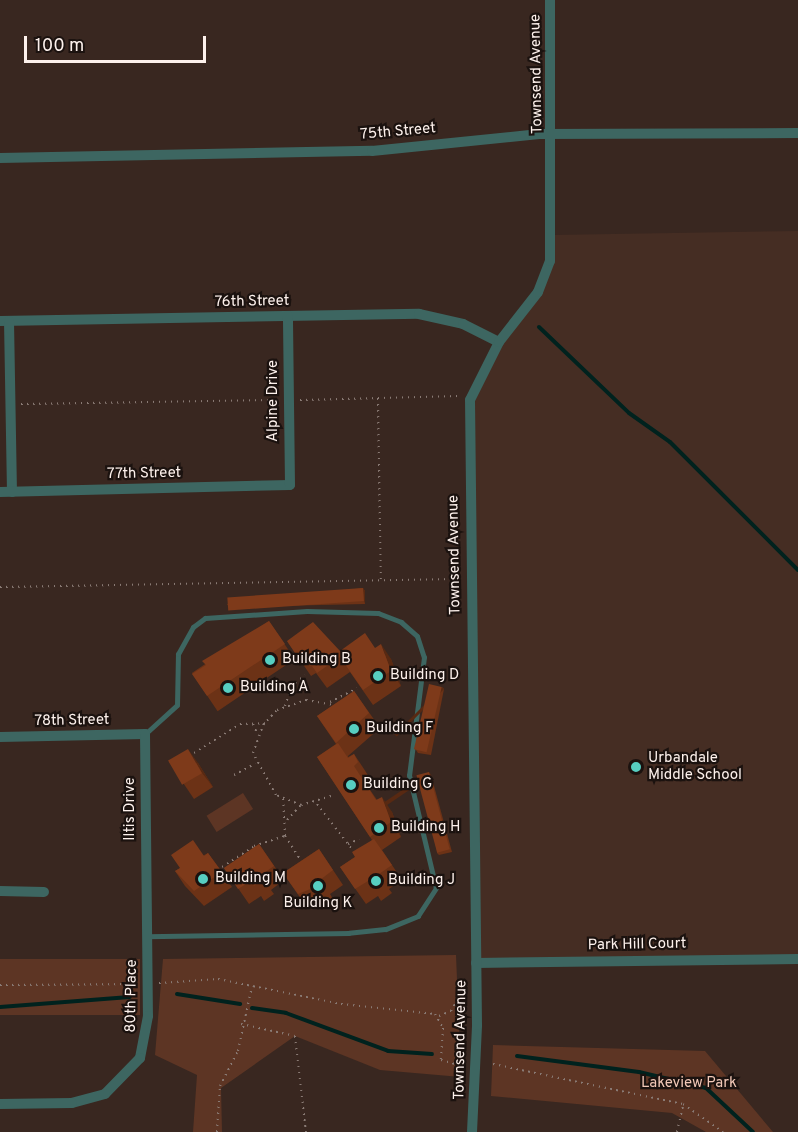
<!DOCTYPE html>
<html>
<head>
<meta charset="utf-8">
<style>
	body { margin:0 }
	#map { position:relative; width:798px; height:1132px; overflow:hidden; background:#392720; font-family:Overpass,sans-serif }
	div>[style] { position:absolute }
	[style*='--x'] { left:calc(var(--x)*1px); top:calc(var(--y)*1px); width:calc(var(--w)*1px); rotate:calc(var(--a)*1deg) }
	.built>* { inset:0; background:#452d23 }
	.green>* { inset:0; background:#5d3524; transform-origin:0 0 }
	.stream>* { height:4px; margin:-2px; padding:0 2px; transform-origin:2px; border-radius:2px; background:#00221e }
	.path>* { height:2px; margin-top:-1px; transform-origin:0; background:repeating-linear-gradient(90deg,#8a7b75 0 1.5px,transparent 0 6px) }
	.service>* { height:5px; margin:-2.5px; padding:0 2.5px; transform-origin:2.5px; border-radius:2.5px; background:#3d6661 }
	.minor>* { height:10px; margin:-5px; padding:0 5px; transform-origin:5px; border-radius:5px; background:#3d6661 }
	.wall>* { inset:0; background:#6c3216; transform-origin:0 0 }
	.shaded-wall>* { inset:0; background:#582912; transform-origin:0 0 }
	.building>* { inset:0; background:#7e3a1a; transform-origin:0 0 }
	.dots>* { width:16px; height:16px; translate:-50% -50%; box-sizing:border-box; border:3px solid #1b120f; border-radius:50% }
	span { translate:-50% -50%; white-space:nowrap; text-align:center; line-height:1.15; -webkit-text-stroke:4.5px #1b120f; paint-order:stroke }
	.street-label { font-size:15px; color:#fdf1ec }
	.poi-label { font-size:15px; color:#fdf1ec }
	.left { translate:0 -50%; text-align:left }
	.park-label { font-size:15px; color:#f2c8b7 }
	.scale { position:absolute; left:24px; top:36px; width:182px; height:27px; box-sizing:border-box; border:3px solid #fdf1ec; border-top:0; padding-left:8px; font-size:18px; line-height:21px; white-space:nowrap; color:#fdf1ec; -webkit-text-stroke:4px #1b120f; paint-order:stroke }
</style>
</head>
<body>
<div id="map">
	<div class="built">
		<i style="clip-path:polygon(798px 231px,798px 957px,476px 963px,475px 383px,538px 292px,553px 235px)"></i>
	</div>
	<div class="green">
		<i style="left:243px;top:793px;width:19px;height:43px;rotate:58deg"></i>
		<i style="clip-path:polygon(456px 955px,461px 1077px,380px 1070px,295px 1036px,221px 1088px,222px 1132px,193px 1132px,197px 1075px,155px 1055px,163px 959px)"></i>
		<i style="left:140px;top:959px;width:56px;height:140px;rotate:90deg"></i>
		<i style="clip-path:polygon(493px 1045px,705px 1051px,773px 1132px,706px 1132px,672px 1113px,491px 1096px)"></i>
	</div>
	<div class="stream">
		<i style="--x:539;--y:327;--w:124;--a:43.7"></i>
		<i style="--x:629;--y:413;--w:50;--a:35.3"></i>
		<i style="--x:670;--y:442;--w:181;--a:45"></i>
		<i style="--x:177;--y:994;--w:64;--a:9"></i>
		<i style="--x:0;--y:1007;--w:130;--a:-4.4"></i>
		<i style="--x:252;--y:1008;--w:34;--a:8"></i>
		<i style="--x:286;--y:1013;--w:109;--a:20.4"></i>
		<i style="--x:388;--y:1051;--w:44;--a:3.9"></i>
		<i style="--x:517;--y:1056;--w:123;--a:7.5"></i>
		<i style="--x:639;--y:1072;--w:69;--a:13.4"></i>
		<i style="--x:706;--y:1088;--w:64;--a:43.1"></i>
	</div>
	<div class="path">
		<i style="--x:378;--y:398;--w:182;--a:89.1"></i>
		<i style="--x:300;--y:400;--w:159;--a:-1.4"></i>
		<i style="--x:21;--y:404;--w:258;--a:-0.9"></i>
		<i style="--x:0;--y:587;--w:455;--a:-1"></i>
		<i style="--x:330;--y:702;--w:30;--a:-27"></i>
		<i style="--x:285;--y:706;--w:20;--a:-72"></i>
		<i style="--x:291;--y:687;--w:18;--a:-41"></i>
		<i style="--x:253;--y:724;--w:12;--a:66"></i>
		<i style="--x:194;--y:753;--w:54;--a:-32.2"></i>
		<i style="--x:240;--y:724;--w:25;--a:-2"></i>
		<i style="--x:234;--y:775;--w:24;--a:-28"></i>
		<i style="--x:331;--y:796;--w:31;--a:163"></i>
		<i style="--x:301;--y:805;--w:27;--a:-158"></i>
		<i style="--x:276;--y:795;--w:48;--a:-118.7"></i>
		<i style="--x:253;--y:753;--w:30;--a:-70"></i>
		<i style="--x:263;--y:725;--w:21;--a:-47"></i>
		<i style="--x:277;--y:710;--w:31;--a:-19"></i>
		<i style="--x:306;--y:700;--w:29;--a:10"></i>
		<i style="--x:317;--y:804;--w:62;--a:52.2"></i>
		<i style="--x:287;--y:820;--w:21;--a:-47"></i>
		<i style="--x:285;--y:836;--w:30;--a:57"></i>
		<i style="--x:348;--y:844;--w:12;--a:-24"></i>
		<i style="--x:222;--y:867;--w:38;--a:-33"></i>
		<i style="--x:254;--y:846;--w:33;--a:-18"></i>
		<i style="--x:285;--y:836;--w:38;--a:-93"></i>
		<i style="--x:159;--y:983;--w:59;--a:-3.9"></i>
		<i style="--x:218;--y:979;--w:126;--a:11.5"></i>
		<i style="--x:341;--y:1004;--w:95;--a:6.1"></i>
		<i style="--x:435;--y:1014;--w:16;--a:60"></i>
		<i style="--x:443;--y:1028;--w:32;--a:94"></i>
		<i style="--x:441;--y:1060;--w:19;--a:16"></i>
		<i style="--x:0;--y:985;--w:136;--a:-0.4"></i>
		<i style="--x:439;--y:1016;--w:13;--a:-23"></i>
		<i style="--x:451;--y:1011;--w:21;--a:-61"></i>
		<i style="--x:241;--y:1024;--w:55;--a:12.5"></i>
		<i style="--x:295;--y:1036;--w:97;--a:83.5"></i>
		<i style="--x:493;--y:1064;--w:194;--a:11.9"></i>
		<i style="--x:683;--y:1104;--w:49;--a:35"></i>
		<i style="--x:217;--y:1132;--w:46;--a:-86.3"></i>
		<i style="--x:220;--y:1086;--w:39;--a:-63"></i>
		<i style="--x:238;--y:1051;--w:66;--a:-77.8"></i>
		<i style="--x:677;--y:1132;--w:27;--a:-77"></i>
	</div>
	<div class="service">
		<i style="--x:145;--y:734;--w:43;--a:-42.2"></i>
		<i style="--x:177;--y:705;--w:51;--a:-88.9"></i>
		<i style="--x:178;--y:654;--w:31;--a:-61"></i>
		<i style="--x:193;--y:627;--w:15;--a:-37"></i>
		<i style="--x:205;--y:618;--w:102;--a:-3.9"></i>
		<i style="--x:307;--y:611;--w:71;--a:1.6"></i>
		<i style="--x:378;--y:613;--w:25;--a:21"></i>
		<i style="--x:401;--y:622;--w:21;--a:41"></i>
		<i style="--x:417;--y:636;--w:22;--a:72"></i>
		<i style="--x:424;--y:657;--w:119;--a:97.2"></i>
		<i style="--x:409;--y:775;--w:116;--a:76.6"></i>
		<i style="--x:436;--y:888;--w:33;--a:123"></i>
		<i style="--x:418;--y:916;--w:35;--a:158"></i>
		<i style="--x:385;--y:929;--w:36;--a:174"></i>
		<i style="--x:349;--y:933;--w:202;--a:179.1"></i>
	</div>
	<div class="minor">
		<i style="--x:0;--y:158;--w:372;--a:-1.1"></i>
		<i style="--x:372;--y:151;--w:168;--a:-5.8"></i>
		<i style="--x:539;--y:134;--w:259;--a:-0.2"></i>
		<i style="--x:0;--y:321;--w:419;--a:-1"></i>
		<i style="--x:419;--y:314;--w:45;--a:12.8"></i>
		<i style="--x:463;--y:324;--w:40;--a:26.6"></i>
		<i style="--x:9;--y:321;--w:171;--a:89"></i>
		<i style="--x:0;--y:492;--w:290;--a:-1.4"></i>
		<i style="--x:290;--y:485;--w:169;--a:-90.7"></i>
		<i style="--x:0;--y:737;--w:145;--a:-1.2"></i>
		<i style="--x:145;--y:734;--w:282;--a:89.4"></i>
		<i style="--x:148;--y:1016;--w:43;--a:100.8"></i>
		<i style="--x:140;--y:1058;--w:50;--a:134.2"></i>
		<i style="--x:105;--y:1094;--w:34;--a:165"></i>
		<i style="--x:72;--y:1103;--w:72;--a:179.2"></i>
		<i style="--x:0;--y:891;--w:44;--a:1.3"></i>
		<i style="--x:476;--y:963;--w:322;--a:-0.7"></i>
		<i style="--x:472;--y:1132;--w:107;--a:-87.3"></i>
		<i style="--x:477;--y:1025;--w:625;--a:-90.64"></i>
		<i style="--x:470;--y:400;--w:65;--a:-63.4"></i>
		<i style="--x:499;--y:342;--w:63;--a:-52"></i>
		<i style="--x:538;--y:292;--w:33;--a:-69"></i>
		<i style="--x:550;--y:261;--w:261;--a:-90"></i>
	</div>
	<div class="wall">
		<i style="clip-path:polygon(363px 588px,365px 591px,365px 604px,229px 607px,227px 604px)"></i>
		<i style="left:269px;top:621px;width:46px;height:93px;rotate:56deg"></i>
		<i style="clip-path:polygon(287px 641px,340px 651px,376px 648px,391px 659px,401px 686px,373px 705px,350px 672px,327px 688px,316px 673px,311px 676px)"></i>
		<i style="clip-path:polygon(442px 687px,444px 689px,431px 755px,418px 753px,416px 750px)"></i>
		<i style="clip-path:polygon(354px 691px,380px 728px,348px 756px,348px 757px,354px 754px,364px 769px,369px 777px,364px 781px,377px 800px,392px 812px,401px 837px,382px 850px,402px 880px,389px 889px,392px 893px,381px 901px,378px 896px,366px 904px,340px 867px,355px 857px,372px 840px,317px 757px,336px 744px,317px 716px)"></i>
		<i style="clip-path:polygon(169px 762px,198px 763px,213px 787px,194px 799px)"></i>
		<i style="clip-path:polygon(431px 775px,452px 852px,439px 855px,437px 853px)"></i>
		<i style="clip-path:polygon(259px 844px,284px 880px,271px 890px,274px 894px,264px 901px,261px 896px,249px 904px,224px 868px)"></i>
		<i style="clip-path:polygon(319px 849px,343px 885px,330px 894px,333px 899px,308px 909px,283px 873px)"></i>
		<i style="clip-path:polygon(208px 853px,232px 887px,204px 906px,185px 886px,175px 871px)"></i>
	</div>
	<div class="shaded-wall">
		<i style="clip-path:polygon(363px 588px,365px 591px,365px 604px,364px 601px)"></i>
		<i style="clip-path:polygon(381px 644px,391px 659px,401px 686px,391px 671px)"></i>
		<i style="left:442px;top:687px;width:3px;height:67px;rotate:45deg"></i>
		<i style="clip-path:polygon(188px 749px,198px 763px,213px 787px,202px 773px)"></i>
		<i style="left:429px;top:772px;width:4px;height:80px;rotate:56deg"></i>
		<i style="clip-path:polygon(382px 797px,392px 812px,401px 837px,391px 822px)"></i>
	</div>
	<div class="building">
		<i style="left:363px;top:588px;width:13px;height:136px;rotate:86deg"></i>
		<i style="clip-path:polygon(269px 621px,285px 644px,207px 696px,192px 674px,206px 665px,202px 661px)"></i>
		<i style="clip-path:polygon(313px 622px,340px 651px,365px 633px,375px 648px,381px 644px,391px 671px,363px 690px,340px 657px,317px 673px,306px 658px,301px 662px,287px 641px)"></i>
		<i style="left:429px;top:684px;width:13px;height:67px;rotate:13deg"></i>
		<i style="clip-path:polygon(354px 691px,369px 713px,336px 743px,317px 716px)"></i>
		<i style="clip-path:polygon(338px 743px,348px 758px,354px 754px,358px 762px,354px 766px,376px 800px,382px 797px,391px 822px,370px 837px,317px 757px)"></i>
		<i style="left:188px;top:749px;width:28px;height:23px;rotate:60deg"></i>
		<i style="left:429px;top:772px;width:80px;height:13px;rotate:75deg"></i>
		<i style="clip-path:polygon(374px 839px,392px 865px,379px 874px,382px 878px,370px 886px,368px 881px,355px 889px,340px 867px,355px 857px,352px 852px)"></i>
		<i style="clip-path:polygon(193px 840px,204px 856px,208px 853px,222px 872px,194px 891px,175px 871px,180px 868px,171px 855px)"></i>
		<i style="clip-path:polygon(259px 844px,274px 866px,261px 875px,264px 879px,254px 886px,251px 881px,238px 889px,224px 868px)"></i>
		<i style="clip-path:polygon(319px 849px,333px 870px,320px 880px,323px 884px,298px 894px,283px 873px)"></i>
	</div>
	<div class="dots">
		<i style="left:270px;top:660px;background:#57cec1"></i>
		<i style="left:378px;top:676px;background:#57cec1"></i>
		<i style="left:228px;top:688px;background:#57cec1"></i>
		<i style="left:354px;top:729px;background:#57cec1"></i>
		<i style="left:636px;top:767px;background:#57cec1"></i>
		<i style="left:351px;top:785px;background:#57cec1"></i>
		<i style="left:379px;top:828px;background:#57cec1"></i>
		<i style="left:203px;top:879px;background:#57cec1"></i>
		<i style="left:376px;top:881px;background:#57cec1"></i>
		<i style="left:318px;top:886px;background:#57cec1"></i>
	</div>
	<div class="street-label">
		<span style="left:537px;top:74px;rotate:-91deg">Townsend Avenue</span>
		<span style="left:398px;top:132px;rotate:-5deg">75th Street</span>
		<span style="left:252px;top:302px;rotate:-1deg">76th Street</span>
		<span style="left:274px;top:401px;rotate:-90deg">Alpine Drive</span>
		<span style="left:144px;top:474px;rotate:-1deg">77th Street</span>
		<span style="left:455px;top:555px;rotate:-91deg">Townsend Avenue</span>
		<span style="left:72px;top:721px;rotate:-1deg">78th Street</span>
		<span style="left:131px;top:809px;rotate:-90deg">Iltis Drive</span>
		<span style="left:637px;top:945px;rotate:-1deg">Park Hill Court</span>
		<span style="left:132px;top:996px;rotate:-89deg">80th Place</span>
		<span style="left:461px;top:1040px;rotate:-89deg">Townsend Avenue</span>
	</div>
	<div class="poi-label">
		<span class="left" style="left:282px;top:660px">Building B</span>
		<span class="left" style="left:390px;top:676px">Building D</span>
		<span class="left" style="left:240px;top:688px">Building A</span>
		<span class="left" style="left:366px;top:729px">Building F</span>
		<span class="left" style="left:648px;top:767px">Urbandale<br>Middle School</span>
		<span class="left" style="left:363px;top:785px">Building G</span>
		<span class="left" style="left:391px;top:828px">Building H</span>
		<span class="left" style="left:215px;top:879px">Building M</span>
		<span class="left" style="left:388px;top:881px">Building J</span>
		<span style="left:318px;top:904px">Building K</span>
	</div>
	<div class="park-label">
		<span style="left:689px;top:1084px">Lakeview Park</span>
	</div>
	<div class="scale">100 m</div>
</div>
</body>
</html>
